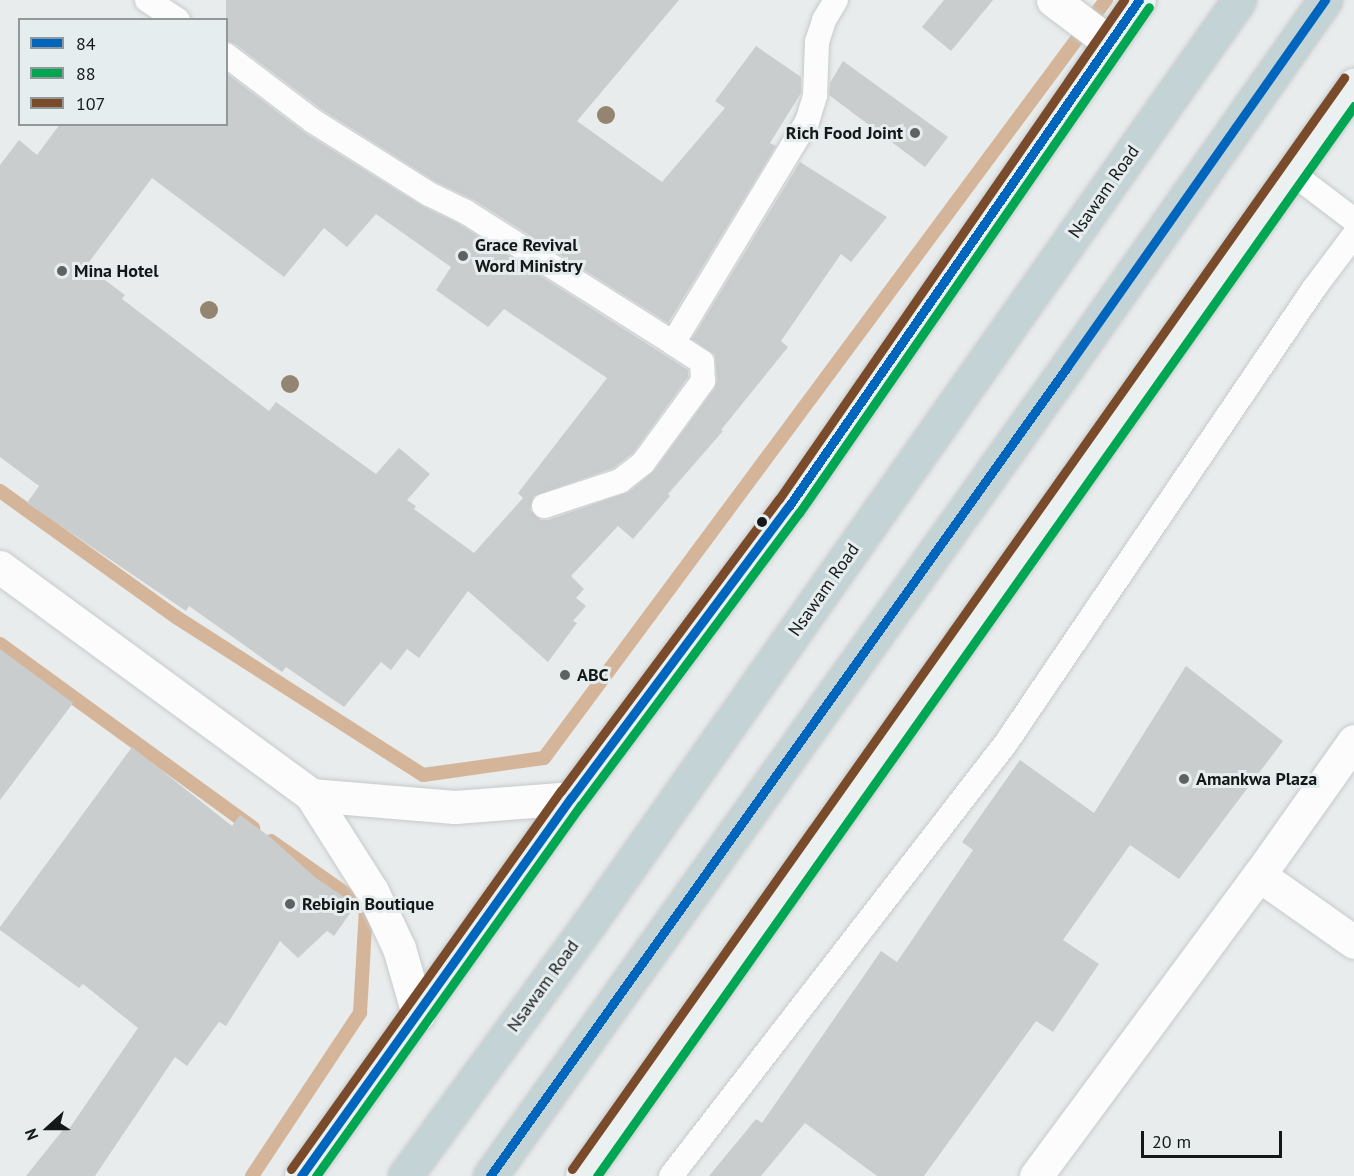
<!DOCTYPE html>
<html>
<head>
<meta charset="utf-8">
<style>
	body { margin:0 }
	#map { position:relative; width:1354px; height:1176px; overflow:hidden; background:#e8ecec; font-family:"PT Sans",sans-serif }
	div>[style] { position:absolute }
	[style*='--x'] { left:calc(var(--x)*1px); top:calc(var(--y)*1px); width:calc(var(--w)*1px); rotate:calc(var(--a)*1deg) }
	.stream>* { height:14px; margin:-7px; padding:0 7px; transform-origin:7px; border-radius:7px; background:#d4b599 }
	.building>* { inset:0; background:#cacdcd }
	.roads { filter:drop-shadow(0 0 2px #c7caca) drop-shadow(0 0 2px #c7caca) }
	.lane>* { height:24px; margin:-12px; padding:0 12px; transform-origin:12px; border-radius:12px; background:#fcfcfc }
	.street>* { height:33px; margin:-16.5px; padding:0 16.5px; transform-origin:16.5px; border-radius:16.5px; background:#fcfcfc }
	.secondary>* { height:33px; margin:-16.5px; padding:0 16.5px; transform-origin:16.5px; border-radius:16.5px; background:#ebf0f0 }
	.highway>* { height:33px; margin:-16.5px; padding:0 16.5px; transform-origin:16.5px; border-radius:16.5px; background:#c4d3d5 }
	.bus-1>* { height:9px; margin:-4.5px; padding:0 4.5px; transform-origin:4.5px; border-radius:4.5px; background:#0065bd }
	.bus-2>* { height:9px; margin:-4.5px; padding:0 4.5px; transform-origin:4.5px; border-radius:4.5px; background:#00a651 }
	.bus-3>* { height:9px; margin:-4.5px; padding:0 4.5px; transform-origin:4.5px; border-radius:4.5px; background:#7a4b2a }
	.trees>* { width:18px; height:18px; margin:-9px; border-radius:50%; background:#948572 }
	.dots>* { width:16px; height:16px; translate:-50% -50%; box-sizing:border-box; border:3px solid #e6edee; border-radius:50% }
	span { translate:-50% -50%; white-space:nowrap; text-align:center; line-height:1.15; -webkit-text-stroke:6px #e6edee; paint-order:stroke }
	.poi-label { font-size:18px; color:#151818; font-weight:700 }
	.right { translate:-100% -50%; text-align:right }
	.left { translate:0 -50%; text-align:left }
	.street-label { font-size:18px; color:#151818 }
	.legend { position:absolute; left:18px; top:18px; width:210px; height:108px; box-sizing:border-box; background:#e6edee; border:2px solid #929898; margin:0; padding:8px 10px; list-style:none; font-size:18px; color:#151818 }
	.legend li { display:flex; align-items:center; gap:12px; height:30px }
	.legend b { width:30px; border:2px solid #929898 }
	.north { position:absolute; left:18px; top:1098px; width:60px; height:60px; -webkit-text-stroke:4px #e6edee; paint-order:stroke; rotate:249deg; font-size:16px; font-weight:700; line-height:24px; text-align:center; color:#151818 }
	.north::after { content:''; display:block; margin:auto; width:21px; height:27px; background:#151818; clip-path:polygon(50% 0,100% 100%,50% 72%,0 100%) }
	.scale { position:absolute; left:1141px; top:1131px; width:141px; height:27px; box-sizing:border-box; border:3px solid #151818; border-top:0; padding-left:8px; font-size:18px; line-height:21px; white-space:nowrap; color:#151818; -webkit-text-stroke:4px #e6edee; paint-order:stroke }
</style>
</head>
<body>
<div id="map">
	<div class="stream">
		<i style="--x:0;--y:491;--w:216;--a:35.6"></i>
		<i style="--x:176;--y:617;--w:293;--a:32.6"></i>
		<i style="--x:423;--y:775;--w:122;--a:-8"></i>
		<i style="--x:544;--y:758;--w:944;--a:-53.45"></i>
		<i style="--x:0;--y:644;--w:313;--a:36"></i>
		<i style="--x:252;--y:1176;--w:196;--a:-56.5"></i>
		<i style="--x:360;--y:1013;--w:105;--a:-86.7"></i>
		<i style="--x:366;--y:908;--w:116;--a:-144.8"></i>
	</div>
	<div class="building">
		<i style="clip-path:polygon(226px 0,679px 0,577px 121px,662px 182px,725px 108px,715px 101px,756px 46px,801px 77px,801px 93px,770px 143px,776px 146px,668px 323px,474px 200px,436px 182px,321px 109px,235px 44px,226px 41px)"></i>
		<i style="clip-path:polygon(944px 0,993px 0,951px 51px,922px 27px)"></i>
		<i style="clip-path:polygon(843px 61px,948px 137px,925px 167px,829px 95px,830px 83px)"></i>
		<i style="clip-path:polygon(evenodd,226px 73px,305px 133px,422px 206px,459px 224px,688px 370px,688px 377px,633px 453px,613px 468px,534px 496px,530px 510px,541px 520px,548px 520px,629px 492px,654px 471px,714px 389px,717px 380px,715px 355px,692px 339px,800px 162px,887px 217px,851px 262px,841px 254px,781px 341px,788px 347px,721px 430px,723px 431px,668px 494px,670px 496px,633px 539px,618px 526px,571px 576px,584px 589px,576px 598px,586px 606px,573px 621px,577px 623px,548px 662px,468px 591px,419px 658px,407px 649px,391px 670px,381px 662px,344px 707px,286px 667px,282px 672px,189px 606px,186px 611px,27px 503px,39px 486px,0 457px,0 165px,19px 140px,37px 155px,60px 124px,226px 124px,226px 73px,152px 178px,284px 277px,324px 228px,347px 247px,376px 214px,451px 267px,436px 290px,488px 327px,504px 309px,607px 378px,518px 493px,523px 498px,474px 553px,414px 509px,416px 506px,407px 500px,430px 474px,399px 448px,376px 474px,276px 402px,269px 411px,122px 299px,125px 295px,86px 266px,152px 178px)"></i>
		<i style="clip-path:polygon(0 649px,73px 703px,0 800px)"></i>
		<i style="clip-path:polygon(1186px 666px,1283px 741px,1179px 879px,1130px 845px,1063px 940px,1099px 964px,1053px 1032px,1036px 1021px,924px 1176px,877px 1176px,805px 1123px,761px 1176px,709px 1176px,756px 1119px,762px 1123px,881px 951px,897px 962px,973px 850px,962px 842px,1020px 760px,1094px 813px)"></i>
		<i style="clip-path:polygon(132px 747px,232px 826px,240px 815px,270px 837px,316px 878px,356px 905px,334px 936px,327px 931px,298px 958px,280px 941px,226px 1026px,219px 1022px,187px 1066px,175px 1057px,95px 1176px,26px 1176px,66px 1126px,69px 1129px,138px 1028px,83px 984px,79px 988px,0 930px,0 927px)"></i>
	</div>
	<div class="roads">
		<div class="lane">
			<i style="--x:147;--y:0;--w:37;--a:33"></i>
			<i style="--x:226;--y:55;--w:109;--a:37.2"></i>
			<i style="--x:313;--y:121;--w:137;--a:32.2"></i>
			<i style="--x:429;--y:194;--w:41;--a:25.9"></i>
			<i style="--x:466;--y:212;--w:245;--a:32.3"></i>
			<i style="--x:673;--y:343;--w:258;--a:-58.8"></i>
			<i style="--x:807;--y:122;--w:28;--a:-73"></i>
			<i style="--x:815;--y:95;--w:53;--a:-87.8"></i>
			<i style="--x:817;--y:42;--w:23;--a:-72"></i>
			<i style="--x:824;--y:20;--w:23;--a:-59"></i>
			<i style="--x:1292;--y:173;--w:78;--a:37.2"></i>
			<i style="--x:544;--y:506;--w:80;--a:-18.2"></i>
			<i style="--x:620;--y:481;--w:29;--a:-38"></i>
			<i style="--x:643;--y:463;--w:102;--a:-53.8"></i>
			<i style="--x:703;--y:381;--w:19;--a:-93"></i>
			<i style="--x:702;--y:362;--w:35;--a:-147"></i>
			<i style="--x:671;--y:1176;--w:547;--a:-52.27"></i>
			<i style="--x:1006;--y:743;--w:551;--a:-55.88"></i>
			<i style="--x:1315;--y:287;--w:65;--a:-53.1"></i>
		</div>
		<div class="street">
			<i style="--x:1053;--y:0;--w:70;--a:36.9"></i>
			<i style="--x:0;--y:567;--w:386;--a:36.2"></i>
			<i style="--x:311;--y:795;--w:114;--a:57.6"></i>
			<i style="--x:372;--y:891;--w:63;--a:64.7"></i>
			<i style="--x:399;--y:948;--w:69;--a:73.9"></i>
			<i style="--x:311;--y:795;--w:144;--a:4.8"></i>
			<i style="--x:455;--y:807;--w:116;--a:-4.4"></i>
			<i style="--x:1259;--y:875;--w:116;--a:35.2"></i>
			<i style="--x:1036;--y:1176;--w:375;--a:-53.5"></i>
			<i style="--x:1259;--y:875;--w:164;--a:-54.7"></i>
		</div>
		<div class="secondary">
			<i style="--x:301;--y:1176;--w:465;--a:-54.5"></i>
			<i style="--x:571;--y:798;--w:364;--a:-53.3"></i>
			<i style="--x:789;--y:506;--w:615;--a:-55.33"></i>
			<i style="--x:582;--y:1176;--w:1337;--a:-54.72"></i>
		</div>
		<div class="highway">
			<i style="--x:405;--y:1176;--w:311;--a:-53.9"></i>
			<i style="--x:588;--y:925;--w:1131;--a:-54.86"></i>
			<i style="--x:490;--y:1176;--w:994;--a:-54.5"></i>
			<i style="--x:1067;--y:367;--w:449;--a:-54.9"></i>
		</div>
	</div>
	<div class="bus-1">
		<i style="--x:301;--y:1176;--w:465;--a:-54.5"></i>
		<i style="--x:571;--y:798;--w:364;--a:-53.3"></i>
		<i style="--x:789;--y:506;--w:615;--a:-55.33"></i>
		<i style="--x:490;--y:1176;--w:994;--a:-54.5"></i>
		<i style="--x:1067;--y:367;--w:449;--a:-54.9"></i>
	</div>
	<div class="bus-2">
		<i style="--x:316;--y:1176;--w:456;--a:-54.5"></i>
		<i style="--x:581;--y:805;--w:364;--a:-53.3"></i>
		<i style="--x:799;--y:513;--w:615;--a:-55.33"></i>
		<i style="--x:597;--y:1176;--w:1311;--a:-54.72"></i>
	</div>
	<div class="bus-3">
		<i style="--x:291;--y:1169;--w:465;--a:-54.5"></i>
		<i style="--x:561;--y:791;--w:364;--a:-53.3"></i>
		<i style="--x:779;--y:499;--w:607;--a:-55.34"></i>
		<i style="--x:572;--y:1169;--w:1337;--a:-54.72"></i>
	</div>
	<div class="trees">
		<i style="left:606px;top:115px"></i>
		<i style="left:209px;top:310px"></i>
		<i style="left:290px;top:384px"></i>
	</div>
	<div class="dots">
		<i style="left:915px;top:133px;background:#5f6262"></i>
		<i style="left:463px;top:256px;background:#5f6262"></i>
		<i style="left:62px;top:271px;background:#5f6262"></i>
		<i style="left:762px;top:522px;background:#151818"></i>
		<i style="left:565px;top:675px;background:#5f6262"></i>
		<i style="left:1184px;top:779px;background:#5f6262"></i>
		<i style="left:290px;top:904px;background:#5f6262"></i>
	</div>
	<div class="poi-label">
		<span class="right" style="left:903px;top:133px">Rich Food Joint</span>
		<span class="left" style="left:475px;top:256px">Grace Revival<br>Word Ministry</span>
		<span class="left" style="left:74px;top:271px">Mina Hotel</span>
		<span class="left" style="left:577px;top:675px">ABC</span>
		<span class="left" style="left:1196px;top:779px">Amankwa Plaza</span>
		<span class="left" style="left:302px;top:904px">Rebigin Boutique</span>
	</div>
	<div class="street-label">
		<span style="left:1104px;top:192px;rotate:-55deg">Nsawam Road</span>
		<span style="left:824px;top:590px;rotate:-55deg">Nsawam Road</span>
		<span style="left:543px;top:986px;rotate:-54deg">Nsawam Road</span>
	</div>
	<ul class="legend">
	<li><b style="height:8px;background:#0065bd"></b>84</li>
	<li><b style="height:8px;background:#00a651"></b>88</li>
	<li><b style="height:8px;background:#7a4b2a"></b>107</li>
	</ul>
	<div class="north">N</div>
	<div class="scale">20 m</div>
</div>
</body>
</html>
